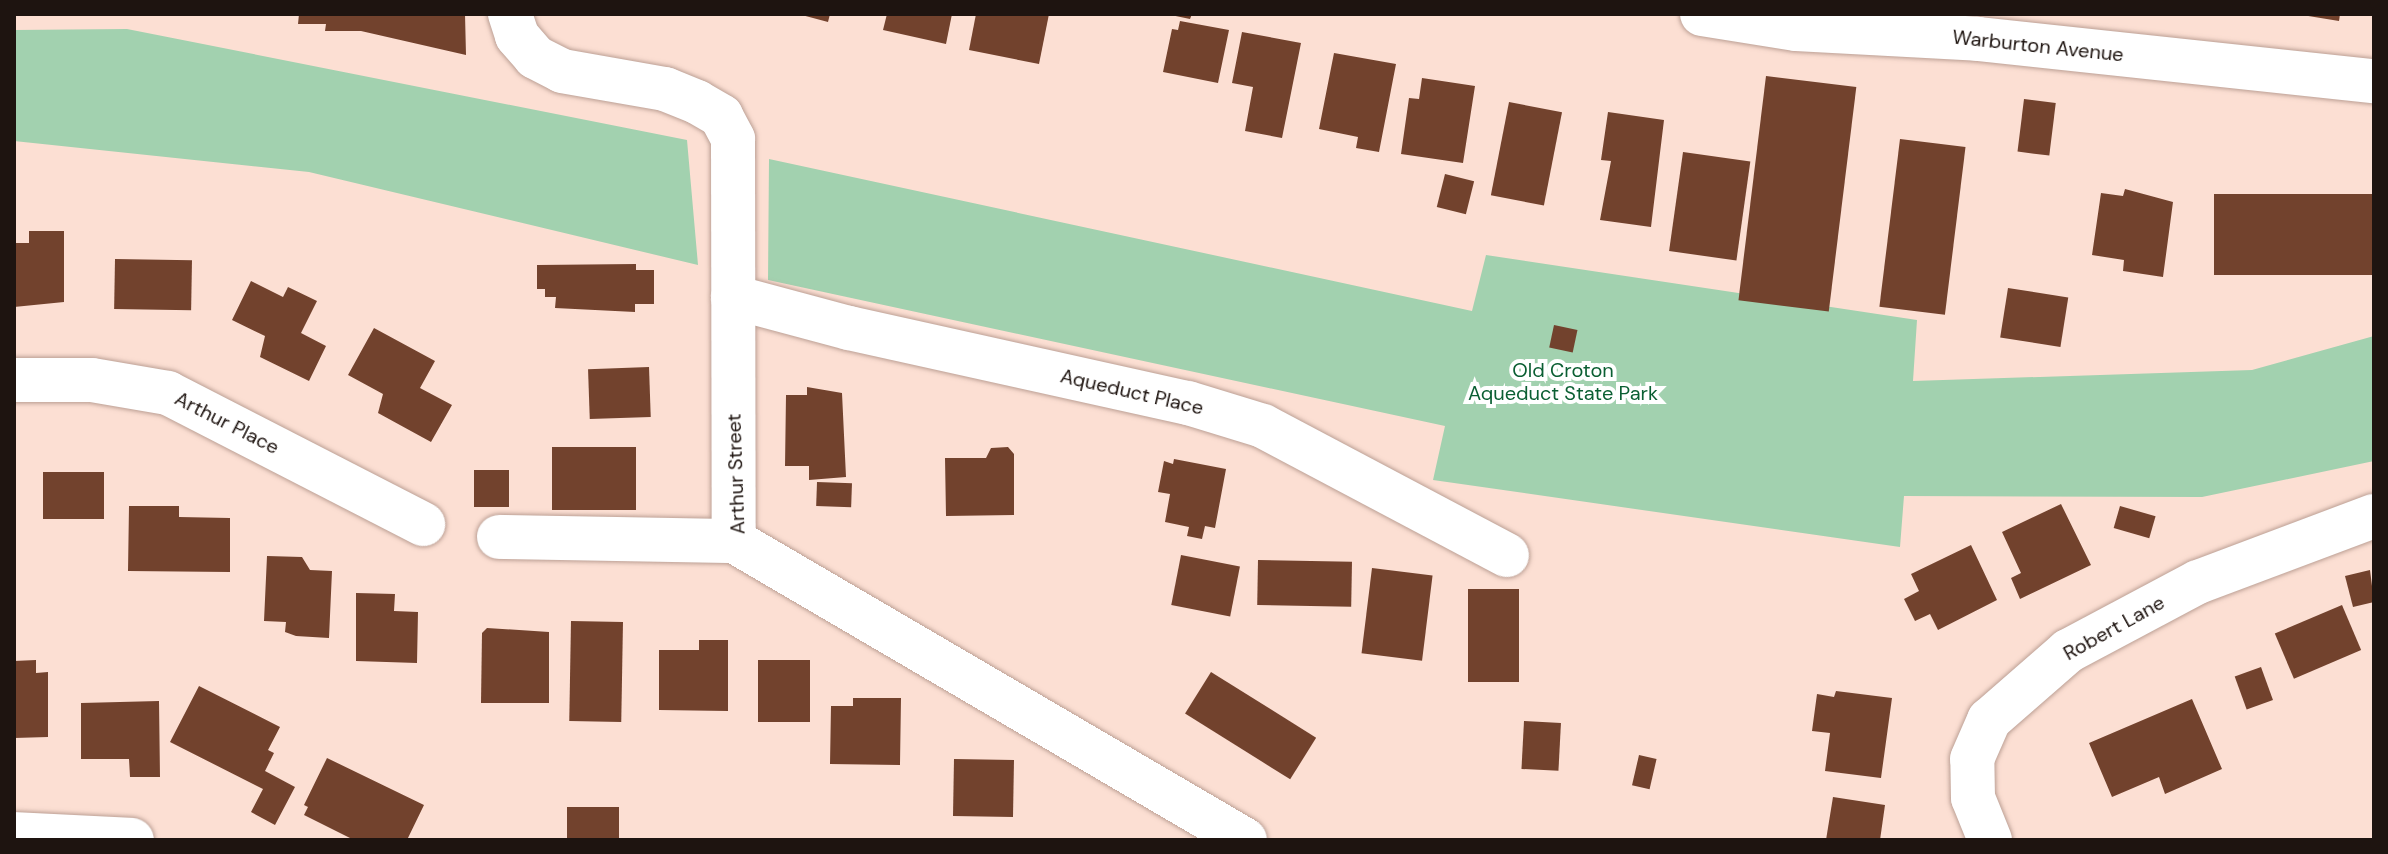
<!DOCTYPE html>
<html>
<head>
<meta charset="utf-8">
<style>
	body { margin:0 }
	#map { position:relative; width:2388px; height:854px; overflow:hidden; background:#fcdfd3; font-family:"DM Sans",sans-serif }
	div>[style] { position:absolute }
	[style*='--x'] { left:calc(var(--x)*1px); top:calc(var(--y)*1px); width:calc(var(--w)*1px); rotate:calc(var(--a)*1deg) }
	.green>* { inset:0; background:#a2d1af }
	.building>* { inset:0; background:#72422d; transform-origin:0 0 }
	.roads { filter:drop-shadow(0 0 2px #bca095) drop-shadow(0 0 2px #bca095) }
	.minor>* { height:44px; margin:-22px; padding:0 22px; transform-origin:22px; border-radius:22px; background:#fff }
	span { translate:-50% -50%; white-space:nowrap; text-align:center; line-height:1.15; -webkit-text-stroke:8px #fff; paint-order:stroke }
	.street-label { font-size:20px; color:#1e1410 }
	.park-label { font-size:20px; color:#0b5f33 }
	.frame { position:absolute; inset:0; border:16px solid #1e1410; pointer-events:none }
</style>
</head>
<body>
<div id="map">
	<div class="green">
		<i style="clip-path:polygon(127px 29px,687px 140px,698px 265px,309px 172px,14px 141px,14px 30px)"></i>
		<i style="clip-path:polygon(769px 159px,1472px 311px,1486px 255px,1917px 320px,1913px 381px,2252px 370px,2374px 336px,2374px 461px,2202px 497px,1904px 496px,1900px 547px,1433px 480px,1445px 426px,768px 280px)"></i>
	</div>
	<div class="building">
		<i style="clip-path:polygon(299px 14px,465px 14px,466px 55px,361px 31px,325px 31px,326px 24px,298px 24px)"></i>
		<i style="clip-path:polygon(798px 14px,830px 14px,828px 22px)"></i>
		<i style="clip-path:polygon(887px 14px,952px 14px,946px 44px,883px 30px)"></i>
		<i style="clip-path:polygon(976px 14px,1049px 14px,1039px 64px,969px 50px)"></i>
		<i style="clip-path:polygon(1166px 14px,1192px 14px,1190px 19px)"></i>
		<i style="clip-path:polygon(2296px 14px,2340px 14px,2339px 21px)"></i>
		<i style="clip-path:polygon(1180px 21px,1229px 30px,1218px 83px,1163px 72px,1172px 29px,1178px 30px)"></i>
		<i style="clip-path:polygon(1242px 32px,1301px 43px,1282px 138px,1245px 131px,1253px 87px,1232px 83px)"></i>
		<i style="clip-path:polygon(1334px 53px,1396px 64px,1379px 152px,1356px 148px,1358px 137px,1319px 129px)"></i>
		<i style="left:1766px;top:76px;width:91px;height:226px;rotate:7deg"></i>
		<i style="clip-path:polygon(1422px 78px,1475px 86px,1463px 163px,1401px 154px,1409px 98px,1419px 99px)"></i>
		<i style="left:2024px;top:99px;width:32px;height:53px;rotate:7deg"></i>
		<i style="left:1509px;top:102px;width:54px;height:95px;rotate:11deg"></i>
		<i style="clip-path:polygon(1608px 112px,1664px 120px,1651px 227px,1600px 220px,1611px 161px,1601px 160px)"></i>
		<i style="left:1900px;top:139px;width:66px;height:169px;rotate:7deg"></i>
		<i style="left:1683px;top:152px;width:68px;height:100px;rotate:8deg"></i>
		<i style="left:1445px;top:174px;width:30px;height:34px;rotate:14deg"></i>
		<i style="clip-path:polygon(2125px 189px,2173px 202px,2163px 277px,2123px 271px,2124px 260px,2092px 255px,2101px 193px,2123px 196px)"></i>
		<i style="left:2374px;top:194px;width:81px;height:160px;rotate:90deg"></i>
		<i style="clip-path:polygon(29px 231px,64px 231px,64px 302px,14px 307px,14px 243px,29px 243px)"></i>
		<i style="left:115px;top:259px;width:77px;height:50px;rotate:1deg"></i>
		<i style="clip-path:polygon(636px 264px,636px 270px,654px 270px,654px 304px,635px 304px,635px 312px,555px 308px,556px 297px,545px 297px,545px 289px,537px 289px,537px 265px)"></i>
		<i style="clip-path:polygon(251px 281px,283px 297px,288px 287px,317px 301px,301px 333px,326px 346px,309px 381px,260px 357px,265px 336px,232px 320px)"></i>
		<i style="left:2008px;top:288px;width:61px;height:50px;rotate:9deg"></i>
		<i style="left:1554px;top:325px;width:24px;height:23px;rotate:12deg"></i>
		<i style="clip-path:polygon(374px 328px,435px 361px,420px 388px,452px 405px,431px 442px,378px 413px,383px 394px,348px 375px)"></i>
		<i style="left:649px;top:367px;width:50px;height:61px;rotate:88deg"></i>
		<i style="clip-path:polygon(807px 387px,842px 393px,846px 477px,809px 480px,809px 466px,785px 466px,786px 395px,807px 395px)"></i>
		<i style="left:552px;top:447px;width:84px;height:63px"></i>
		<i style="clip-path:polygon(1008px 447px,1014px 454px,1014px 515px,946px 516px,945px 458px,986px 458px,991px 448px)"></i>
		<i style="clip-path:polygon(1174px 459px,1226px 469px,1215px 528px,1205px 526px,1202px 539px,1187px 536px,1189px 527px,1165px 522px,1170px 494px,1158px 492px,1164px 461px,1173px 464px)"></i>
		<i style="left:474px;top:470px;width:35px;height:37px"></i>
		<i style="left:43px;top:472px;width:61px;height:47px"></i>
		<i style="left:817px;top:482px;width:35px;height:24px;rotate:2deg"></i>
		<i style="clip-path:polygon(2061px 504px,2091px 565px,2020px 599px,2011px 578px,2021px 573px,2002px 532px)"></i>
		<i style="clip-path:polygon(129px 506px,179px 506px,179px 517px,230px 518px,230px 572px,128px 571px)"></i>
		<i style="left:2120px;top:506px;width:37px;height:23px;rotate:16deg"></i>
		<i style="clip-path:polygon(1971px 545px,1997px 600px,1938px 630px,1930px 614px,1915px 621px,1904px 599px,1919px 591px,1911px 574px)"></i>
		<i style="left:1181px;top:555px;width:60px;height:51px;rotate:11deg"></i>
		<i style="clip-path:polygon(267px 556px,302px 557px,310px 570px,332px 571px,329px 638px,296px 636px,285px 632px,286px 622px,264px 621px)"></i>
		<i style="left:1258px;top:560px;width:94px;height:45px;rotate:1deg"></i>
		<i style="left:1372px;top:568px;width:61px;height:86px;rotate:7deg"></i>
		<i style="clip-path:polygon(2370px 570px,2374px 602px,2353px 607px,2345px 576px)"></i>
		<i style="left:1468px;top:589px;width:51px;height:93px"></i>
		<i style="clip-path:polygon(356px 593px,395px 594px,394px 611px,418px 612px,417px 663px,356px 661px)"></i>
		<i style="left:2342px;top:605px;width:49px;height:73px;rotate:67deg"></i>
		<i style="left:571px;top:621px;width:52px;height:100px;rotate:1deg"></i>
		<i style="clip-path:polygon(487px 628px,549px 632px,549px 703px,481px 703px,482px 633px)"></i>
		<i style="clip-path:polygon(699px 640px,728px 640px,728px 711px,659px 710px,659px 650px,699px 650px)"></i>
		<i style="clip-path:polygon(36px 660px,36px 673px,48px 672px,48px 737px,14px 738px,14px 661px)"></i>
		<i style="left:758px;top:660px;width:52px;height:62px"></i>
		<i style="left:2261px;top:667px;width:35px;height:28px;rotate:70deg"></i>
		<i style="left:1211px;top:672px;width:124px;height:49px;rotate:32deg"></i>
		<i style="clip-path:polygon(199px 686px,280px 727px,268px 750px,274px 753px,265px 771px,295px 787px,275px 825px,251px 812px,263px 789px,170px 742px)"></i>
		<i style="clip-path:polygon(1836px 691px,1892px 698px,1881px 778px,1825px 771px,1830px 733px,1812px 731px,1817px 694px,1834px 697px)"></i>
		<i style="clip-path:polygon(853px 698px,901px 698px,900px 765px,830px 764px,831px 706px,853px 706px)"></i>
		<i style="clip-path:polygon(2192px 699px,2222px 769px,2165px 794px,2159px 777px,2112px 797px,2089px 743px)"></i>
		<i style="clip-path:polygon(159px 701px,160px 777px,130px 777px,129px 759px,81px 759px,81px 703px)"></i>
		<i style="left:1524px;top:721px;width:37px;height:48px;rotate:3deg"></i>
		<i style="left:1639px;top:755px;width:18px;height:31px;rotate:13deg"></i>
		<i style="clip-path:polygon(327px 758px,424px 805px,407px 840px,354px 840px,304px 815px,308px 807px,304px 805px)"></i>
		<i style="left:954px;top:759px;width:60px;height:57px;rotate:1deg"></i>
		<i style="clip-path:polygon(1833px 797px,1885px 805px,1880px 840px,1826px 840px)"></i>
		<i style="left:567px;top:807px;width:52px;height:33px"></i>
	</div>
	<div class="roads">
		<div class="minor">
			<i style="--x:510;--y:14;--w:23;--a:72"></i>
			<i style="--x:517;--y:36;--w:28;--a:49"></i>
			<i style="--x:535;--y:57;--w:30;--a:27"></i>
			<i style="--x:562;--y:71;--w:105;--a:9.9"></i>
			<i style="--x:665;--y:89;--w:35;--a:22"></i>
			<i style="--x:697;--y:102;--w:28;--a:30"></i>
			<i style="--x:721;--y:116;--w:26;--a:62"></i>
			<i style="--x:733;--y:139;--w:402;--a:89.9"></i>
			<i style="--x:734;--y:541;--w:592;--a:30.33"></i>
			<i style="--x:1702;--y:14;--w:95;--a:9.1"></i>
			<i style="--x:1796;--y:29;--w:182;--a:3.1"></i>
			<i style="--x:1978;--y:39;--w:398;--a:6.1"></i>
			<i style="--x:733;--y:297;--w:120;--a:15"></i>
			<i style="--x:849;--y:328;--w:347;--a:12.5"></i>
			<i style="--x:1188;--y:403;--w:78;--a:17"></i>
			<i style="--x:1263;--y:426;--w:276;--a:27.9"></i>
			<i style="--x:14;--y:380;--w:78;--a:0"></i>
			<i style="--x:92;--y:380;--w:77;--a:9.7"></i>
			<i style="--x:168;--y:393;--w:287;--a:27.2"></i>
			<i style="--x:499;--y:537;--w:235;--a:1"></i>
			<i style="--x:14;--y:834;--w:118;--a:2.9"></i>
			<i style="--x:1990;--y:840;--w:45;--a:-112"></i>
			<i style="--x:1973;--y:798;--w:39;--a:-91"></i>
			<i style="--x:1972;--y:759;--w:43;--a:-66.4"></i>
			<i style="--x:1989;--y:720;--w:105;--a:-41.1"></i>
			<i style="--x:2068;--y:651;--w:147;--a:-28"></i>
			<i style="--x:2198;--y:582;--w:188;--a:-20.6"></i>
		</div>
	</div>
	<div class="street-label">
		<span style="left:2038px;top:46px;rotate:6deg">Warburton Avenue</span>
		<span style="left:1132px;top:392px;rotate:13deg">Aqueduct Place</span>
		<span style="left:227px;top:423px;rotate:27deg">Arthur Place</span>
		<span style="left:736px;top:474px;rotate:-92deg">Arthur Street</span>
		<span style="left:2114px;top:628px;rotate:-29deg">Robert Lane</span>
	</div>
	<div class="park-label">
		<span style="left:1563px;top:382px">Old Croton<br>Aqueduct State Park</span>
	</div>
	<div class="frame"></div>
</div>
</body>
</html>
